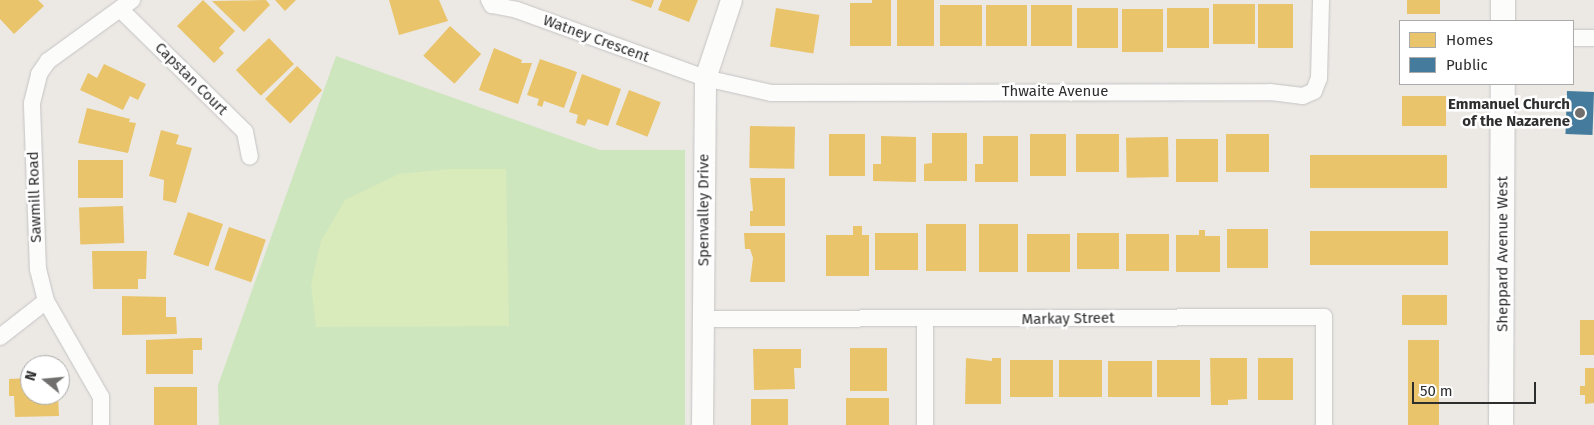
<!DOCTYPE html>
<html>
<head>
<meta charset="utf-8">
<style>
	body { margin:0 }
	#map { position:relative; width:1594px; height:425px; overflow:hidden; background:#ece8e4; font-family:"Fira Sans",sans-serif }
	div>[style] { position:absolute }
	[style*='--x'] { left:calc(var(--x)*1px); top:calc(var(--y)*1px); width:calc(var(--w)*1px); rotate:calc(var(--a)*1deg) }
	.green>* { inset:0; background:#cee6be }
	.pitch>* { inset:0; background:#d9eabb }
	.homes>* { inset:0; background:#e9c46a; transform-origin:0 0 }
	.public>* { inset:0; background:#457b9d; transform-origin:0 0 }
	.roads { filter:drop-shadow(0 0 1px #c5c4c5) drop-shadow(0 0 1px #c5c4c5) }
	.minor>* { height:16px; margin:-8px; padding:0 8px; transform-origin:8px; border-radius:8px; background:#fcfcfb }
	.tertiary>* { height:21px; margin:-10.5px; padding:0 10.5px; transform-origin:10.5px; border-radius:10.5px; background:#fcfcfb }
	.secondary>* { height:24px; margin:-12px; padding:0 12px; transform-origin:12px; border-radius:12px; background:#fcfcfb }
	.dots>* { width:14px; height:14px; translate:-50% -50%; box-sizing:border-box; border:2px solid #fff; border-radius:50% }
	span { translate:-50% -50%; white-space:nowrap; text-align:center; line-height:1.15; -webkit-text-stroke:5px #fff; paint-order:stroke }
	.street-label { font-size:15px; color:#2e2e2e }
	.poi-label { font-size:15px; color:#2e2e2e; font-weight:700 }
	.right { translate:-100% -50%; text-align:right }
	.legend { position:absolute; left:1399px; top:20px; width:175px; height:65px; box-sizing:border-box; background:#fff; border:1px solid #ababab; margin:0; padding:6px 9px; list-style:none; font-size:15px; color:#2e2e2e }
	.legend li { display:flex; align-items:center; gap:10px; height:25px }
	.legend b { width:25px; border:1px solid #ababab }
	.north { position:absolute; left:20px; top:355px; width:50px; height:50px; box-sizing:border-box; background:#fff; border:1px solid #ababab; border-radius:50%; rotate:287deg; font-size:14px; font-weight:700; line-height:20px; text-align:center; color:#2e2e2e }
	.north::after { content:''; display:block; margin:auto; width:18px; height:22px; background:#706f6e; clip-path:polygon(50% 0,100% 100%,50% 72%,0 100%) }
	.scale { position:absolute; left:1412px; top:382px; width:124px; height:22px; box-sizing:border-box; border:2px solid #2e2e2e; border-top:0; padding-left:6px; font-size:15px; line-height:18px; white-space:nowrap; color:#2e2e2e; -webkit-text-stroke:4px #fff; paint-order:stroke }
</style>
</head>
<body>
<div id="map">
	<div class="green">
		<i style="clip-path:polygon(336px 56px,600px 150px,685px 150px,685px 425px,219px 425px,218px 385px)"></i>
	</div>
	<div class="pitch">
		<i style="clip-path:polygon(450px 169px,506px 169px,509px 326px,316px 327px,311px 285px,321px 241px,345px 200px,399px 174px)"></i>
	</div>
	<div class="homes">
		<i style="clip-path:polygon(0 0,38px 0,44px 6px,14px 34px,0 19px)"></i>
		<i style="clip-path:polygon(203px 0,235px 31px,219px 48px,224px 53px,214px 63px,177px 26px)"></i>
		<i style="clip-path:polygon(266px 0,270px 5px,244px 32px,212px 1px)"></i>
		<i style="clip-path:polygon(275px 0,296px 0,285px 11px)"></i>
		<i style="clip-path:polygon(389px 0,439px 0,448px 21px,399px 35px)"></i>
		<i style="clip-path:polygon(630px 0,654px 0,651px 8px)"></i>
		<i style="clip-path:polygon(662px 0,698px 0,689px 22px,658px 10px)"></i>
		<i style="clip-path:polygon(872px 0,891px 0,891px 46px,850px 46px,850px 3px,872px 3px)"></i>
		<i style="left:897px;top:0;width:37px;height:46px"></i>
		<i style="left:1407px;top:0;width:33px;height:14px"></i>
		<i style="left:1213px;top:4px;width:42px;height:40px"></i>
		<i style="left:1258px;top:4px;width:35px;height:44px"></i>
		<i style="left:940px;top:5px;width:42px;height:41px"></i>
		<i style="left:986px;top:5px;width:41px;height:41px"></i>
		<i style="left:1031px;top:5px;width:41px;height:41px"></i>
		<i style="left:776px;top:8px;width:44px;height:39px;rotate:9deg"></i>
		<i style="left:1077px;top:8px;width:41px;height:40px"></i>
		<i style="left:1167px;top:8px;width:42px;height:40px"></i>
		<i style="left:1122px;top:9px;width:41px;height:43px"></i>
		<i style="left:450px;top:26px;width:42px;height:40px;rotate:42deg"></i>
		<i style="left:269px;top:38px;width:36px;height:46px;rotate:46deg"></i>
		<i style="clip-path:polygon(494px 48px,522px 60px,521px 63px,532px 63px,518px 104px,479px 90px)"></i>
		<i style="clip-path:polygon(540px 59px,577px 72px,564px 108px,544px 101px,542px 107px,537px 105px,539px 99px,527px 95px)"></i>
		<i style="clip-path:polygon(104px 64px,146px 84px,138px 100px,130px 96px,123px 110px,80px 90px,88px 73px,97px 78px)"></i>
		<i style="left:297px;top:66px;width:35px;height:46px;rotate:44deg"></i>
		<i style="clip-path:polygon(582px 74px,621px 89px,608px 126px,588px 119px,585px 126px,576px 123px,578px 115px,569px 112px)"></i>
		<i style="left:629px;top:90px;width:34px;height:37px;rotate:21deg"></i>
		<i style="left:1402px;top:96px;width:44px;height:30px"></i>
		<i style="clip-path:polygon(87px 108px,130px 119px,129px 122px,136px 123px,128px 153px,78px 143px)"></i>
		<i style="left:750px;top:126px;width:45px;height:42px;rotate:1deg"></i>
		<i style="clip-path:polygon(161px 130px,179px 135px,176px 144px,192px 148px,176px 203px,163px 200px,164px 180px,149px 176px)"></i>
		<i style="clip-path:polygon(932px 133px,967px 133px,967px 181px,924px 181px,924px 164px,932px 163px)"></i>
		<i style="left:829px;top:134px;width:36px;height:42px"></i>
		<i style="left:1030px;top:134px;width:36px;height:42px"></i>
		<i style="left:1076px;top:134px;width:43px;height:38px"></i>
		<i style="left:1226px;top:134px;width:43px;height:38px"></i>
		<i style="clip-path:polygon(881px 136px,916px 137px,916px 182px,873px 181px,873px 164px,881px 164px)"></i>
		<i style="clip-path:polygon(983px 136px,1018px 136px,1018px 182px,975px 182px,975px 164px,983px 164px)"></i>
		<i style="left:1168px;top:137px;width:40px;height:42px;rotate:89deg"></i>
		<i style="left:1176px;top:139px;width:42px;height:43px"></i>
		<i style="left:1310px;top:155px;width:137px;height:33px"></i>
		<i style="left:123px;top:160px;width:38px;height:45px;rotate:90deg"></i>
		<i style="clip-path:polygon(750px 178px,785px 178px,785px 226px,750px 226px,750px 211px,753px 211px)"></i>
		<i style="left:123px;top:206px;width:37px;height:44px;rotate:88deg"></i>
		<i style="left:188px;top:212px;width:37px;height:45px;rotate:19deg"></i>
		<i style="left:926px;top:224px;width:40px;height:47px"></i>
		<i style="left:979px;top:224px;width:39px;height:48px"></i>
		<i style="clip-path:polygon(853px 226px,862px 226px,862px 235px,869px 235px,869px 276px,826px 276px,826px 235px,853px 235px)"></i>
		<i style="left:229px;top:227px;width:39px;height:45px;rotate:19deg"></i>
		<i style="left:1227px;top:229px;width:41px;height:39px"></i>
		<i style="clip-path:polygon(1199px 230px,1205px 230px,1205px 236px,1220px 236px,1220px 272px,1176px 272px,1176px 235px,1199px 235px)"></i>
		<i style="left:1310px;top:231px;width:138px;height:34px"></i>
		<i style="clip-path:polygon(744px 233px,785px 233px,785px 282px,750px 282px,753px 258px,750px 249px,745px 249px)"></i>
		<i style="left:875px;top:233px;width:43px;height:37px"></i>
		<i style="left:1077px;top:233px;width:42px;height:36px"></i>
		<i style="left:1027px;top:234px;width:43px;height:38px"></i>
		<i style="left:1126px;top:234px;width:43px;height:37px"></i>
		<i style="clip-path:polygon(92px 251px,147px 251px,146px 279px,138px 279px,138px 289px,93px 289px)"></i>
		<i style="left:1402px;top:295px;width:45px;height:30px"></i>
		<i style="clip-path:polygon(122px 296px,166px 297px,166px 317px,176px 317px,177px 334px,122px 335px)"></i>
		<i style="left:1580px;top:320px;width:14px;height:35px"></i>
		<i style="clip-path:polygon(192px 338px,202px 338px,202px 350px,193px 350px,193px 374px,146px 374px,146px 340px)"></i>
		<i style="left:1408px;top:340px;width:31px;height:85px"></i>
		<i style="left:850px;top:348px;width:37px;height:43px"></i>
		<i style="clip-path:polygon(753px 349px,801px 349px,801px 368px,794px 368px,795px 389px,754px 390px)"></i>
		<i style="clip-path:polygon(966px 358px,992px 361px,992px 358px,1001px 358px,1001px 404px,965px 404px)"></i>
		<i style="clip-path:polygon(1210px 358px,1247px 358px,1247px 399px,1228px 400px,1228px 405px,1211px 405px)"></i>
		<i style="left:1258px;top:358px;width:35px;height:42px"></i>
		<i style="left:1010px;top:360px;width:43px;height:37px"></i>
		<i style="left:1059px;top:360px;width:43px;height:37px"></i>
		<i style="left:1157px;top:360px;width:43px;height:37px"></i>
		<i style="left:1108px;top:361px;width:44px;height:36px"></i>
		<i style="clip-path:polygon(1585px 368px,1594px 368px,1594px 403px,1585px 404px,1585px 395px,1580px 395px,1580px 386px,1585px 386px)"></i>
		<i style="clip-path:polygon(30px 378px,30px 395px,58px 395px,59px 416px,15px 417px,14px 396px,9px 396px,9px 379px)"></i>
		<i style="left:154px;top:387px;width:43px;height:38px"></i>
		<i style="left:846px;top:398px;width:43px;height:27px"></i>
		<i style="left:751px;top:399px;width:37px;height:26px"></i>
	</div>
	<div class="public">
		<i style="left:1567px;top:91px;width:27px;height:43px;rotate:2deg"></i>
	</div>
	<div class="roads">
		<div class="minor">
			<i style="--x:489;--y:0;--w:6;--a:59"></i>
			<i style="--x:492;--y:5;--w:25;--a:11"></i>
			<i style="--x:517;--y:10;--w:200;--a:19.9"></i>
			<i style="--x:705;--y:78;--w:68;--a:12.8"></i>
			<i style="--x:771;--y:93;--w:499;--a:-0.1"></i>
			<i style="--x:1270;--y:92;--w:33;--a:7"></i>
			<i style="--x:1303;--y:96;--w:12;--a:-24"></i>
			<i style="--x:1314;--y:91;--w:14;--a:-69"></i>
			<i style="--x:1319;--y:78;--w:78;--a:-88.5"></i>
			<i style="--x:120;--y:9;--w:175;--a:44.5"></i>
			<i style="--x:245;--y:132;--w:25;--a:79"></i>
			<i style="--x:1573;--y:38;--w:21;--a:0"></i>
			<i style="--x:704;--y:319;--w:620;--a:-0.18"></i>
			<i style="--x:1324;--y:317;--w:108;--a:90"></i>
			<i style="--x:0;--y:337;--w:58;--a:-38"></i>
			<i style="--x:101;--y:425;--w:28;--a:-90"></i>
			<i style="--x:101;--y:397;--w:111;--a:-119.8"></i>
			<i style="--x:46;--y:301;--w:32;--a:-104"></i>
			<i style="--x:38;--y:270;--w:167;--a:-92.1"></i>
			<i style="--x:32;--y:103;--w:30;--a:-76"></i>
			<i style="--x:39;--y:74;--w:16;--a:-55"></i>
			<i style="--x:48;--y:61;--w:104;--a:-36"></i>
			<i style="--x:925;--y:425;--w:104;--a:-90"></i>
		</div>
		<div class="tertiary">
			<i style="--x:702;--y:425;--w:347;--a:-89.5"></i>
			<i style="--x:705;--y:78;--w:82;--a:-71.6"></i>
		</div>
		<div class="secondary">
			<i style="--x:1503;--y:0;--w:21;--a:90"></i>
			<i style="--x:1501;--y:425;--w:341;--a:-89.7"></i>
		</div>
	</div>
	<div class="dots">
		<i style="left:1580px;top:113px;background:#706f6e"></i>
	</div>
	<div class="street-label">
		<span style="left:596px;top:39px;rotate:20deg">Watney Crescent</span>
		<span style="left:191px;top:79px;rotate:45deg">Capstan Court</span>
		<span style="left:1055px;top:92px">Thwaite Avenue</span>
		<span style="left:35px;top:197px;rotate:-92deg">Sawmill Road</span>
		<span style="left:704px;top:210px;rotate:-90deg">Spenvalley Drive</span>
		<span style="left:1503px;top:254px;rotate:-90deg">Sheppard Avenue West</span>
		<span style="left:1068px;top:319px;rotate:-1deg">Markay Street</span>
	</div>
	<div class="poi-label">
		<span class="right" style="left:1570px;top:113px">Emmanuel Church<br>of the Nazarene</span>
	</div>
	<ul class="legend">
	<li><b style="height:14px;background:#e9c46a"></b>Homes</li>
	<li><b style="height:14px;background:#457b9d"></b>Public</li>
	</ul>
	<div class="north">N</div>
	<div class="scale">50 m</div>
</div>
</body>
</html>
